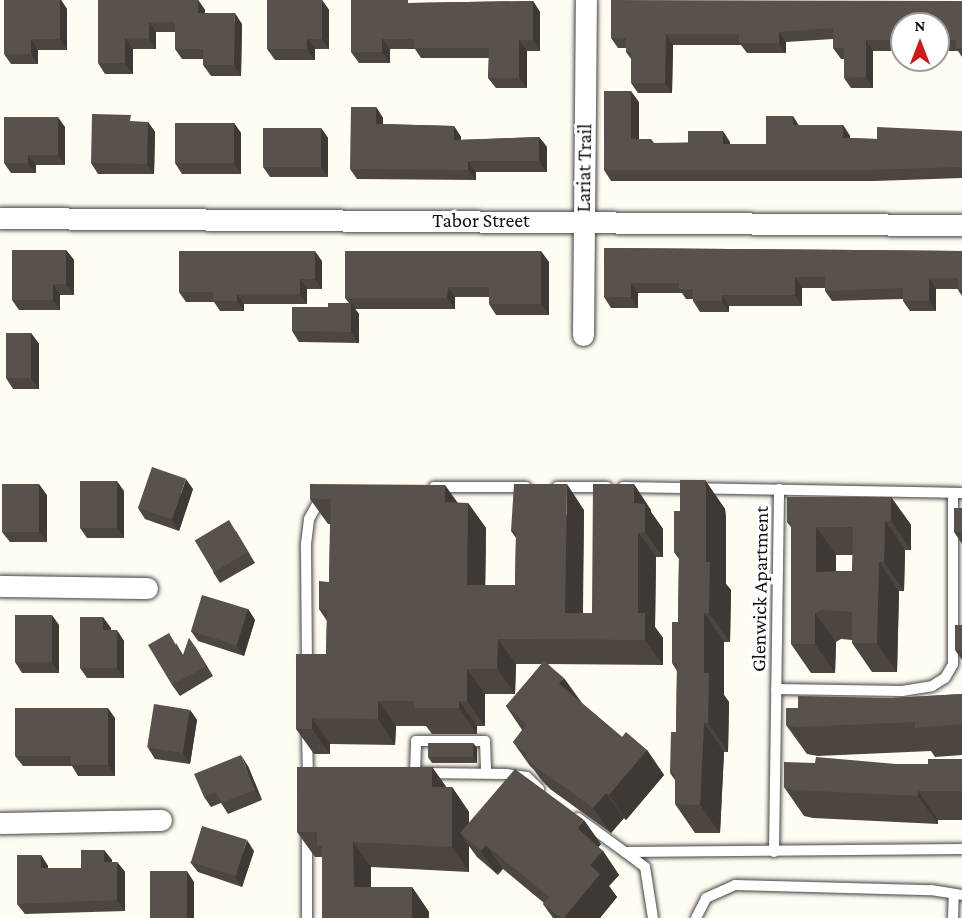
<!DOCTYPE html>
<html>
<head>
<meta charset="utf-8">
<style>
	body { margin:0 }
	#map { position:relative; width:962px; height:918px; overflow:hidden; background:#fffdf2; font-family:"Crimson Pro",serif }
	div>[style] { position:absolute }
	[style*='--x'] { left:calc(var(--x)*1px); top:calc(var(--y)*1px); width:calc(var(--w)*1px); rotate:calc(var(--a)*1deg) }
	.roads { filter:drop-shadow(0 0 2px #434343) drop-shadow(0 0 2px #434343) }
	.lane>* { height:10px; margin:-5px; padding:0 5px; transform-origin:5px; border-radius:5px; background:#fff }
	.street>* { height:21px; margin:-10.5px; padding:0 10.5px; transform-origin:10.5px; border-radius:10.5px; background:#fff }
	.wall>* { inset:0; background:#4d4640 }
	.shaded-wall>* { inset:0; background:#3e3934; transform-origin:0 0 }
	.building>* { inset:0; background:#59514b; transform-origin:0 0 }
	span { translate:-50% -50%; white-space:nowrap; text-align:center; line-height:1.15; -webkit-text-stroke:6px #fff; paint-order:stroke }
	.street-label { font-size:20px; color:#101010 }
	.north { position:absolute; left:890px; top:12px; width:60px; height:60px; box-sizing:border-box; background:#fff; border:2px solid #9f9f9f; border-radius:50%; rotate:0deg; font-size:16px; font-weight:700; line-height:24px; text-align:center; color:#101010 }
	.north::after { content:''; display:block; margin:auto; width:21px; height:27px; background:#ce191b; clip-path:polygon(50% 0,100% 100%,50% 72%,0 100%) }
</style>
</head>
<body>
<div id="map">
	<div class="roads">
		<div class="lane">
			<i style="--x:434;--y:487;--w:92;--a:0"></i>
			<i style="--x:557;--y:487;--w:50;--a:0"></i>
			<i style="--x:623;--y:487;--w:339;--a:1"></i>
			<i style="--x:307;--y:666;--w:122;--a:-90.5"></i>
			<i style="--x:306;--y:544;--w:25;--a:-83"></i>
			<i style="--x:309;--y:519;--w:26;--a:-61"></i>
			<i style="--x:776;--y:689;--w:126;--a:0.9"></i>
			<i style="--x:902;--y:691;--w:30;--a:-9"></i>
			<i style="--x:932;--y:686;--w:15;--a:-32"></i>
			<i style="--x:945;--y:678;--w:16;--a:-60"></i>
			<i style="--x:953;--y:664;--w:171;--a:-90"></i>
			<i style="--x:307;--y:732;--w:48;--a:88.8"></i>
			<i style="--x:415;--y:773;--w:32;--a:-88"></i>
			<i style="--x:416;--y:741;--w:69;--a:0"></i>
			<i style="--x:485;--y:741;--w:32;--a:88"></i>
			<i style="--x:422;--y:773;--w:84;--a:0.7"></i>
			<i style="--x:506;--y:774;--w:21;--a:8"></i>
			<i style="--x:527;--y:777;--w:17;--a:45"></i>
			<i style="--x:578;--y:818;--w:58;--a:35.9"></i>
			<i style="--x:625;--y:852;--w:337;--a:-0.5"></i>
			<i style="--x:625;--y:852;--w:25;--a:37"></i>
			<i style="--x:645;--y:867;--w:52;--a:81.1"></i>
			<i style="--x:774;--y:852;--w:363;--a:-89.2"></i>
			<i style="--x:307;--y:918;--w:84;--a:-90"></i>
			<i style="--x:696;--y:918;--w:22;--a:-63"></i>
			<i style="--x:706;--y:898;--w:32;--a:-24"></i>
			<i style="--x:735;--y:885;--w:196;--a:1.5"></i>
			<i style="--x:931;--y:890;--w:31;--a:9"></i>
			<i style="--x:953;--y:918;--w:23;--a:-88"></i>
		</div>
		<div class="street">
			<i style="--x:0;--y:218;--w:962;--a:0.42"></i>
			<i style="--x:583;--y:335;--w:335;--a:-89.5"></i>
			<i style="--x:0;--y:586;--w:147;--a:0.8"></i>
			<i style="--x:0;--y:823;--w:161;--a:-1.1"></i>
		</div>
	</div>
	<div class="wall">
		<i style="clip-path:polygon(4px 0,61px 0,67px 9px,67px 50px,38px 50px,38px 64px,11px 64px,4px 54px)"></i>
		<i style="clip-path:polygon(98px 0,198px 0,205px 10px,205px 13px,242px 24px,241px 76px,211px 76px,203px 65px,203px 59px,182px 59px,175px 49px,175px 32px,156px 32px,156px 49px,133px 49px,133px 74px,105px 74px,98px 63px)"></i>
		<i style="clip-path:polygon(267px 0,322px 0,329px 10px,329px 49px,315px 49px,315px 60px,275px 60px,267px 49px)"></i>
		<i style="clip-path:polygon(533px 1px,540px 12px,540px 51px,527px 51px,527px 88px,496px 88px,488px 78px,489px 58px,421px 58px,415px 49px,390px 49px,390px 63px,359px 63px,351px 52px,410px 3px)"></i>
		<i style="clip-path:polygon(792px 1px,962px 1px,962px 57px,958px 51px,938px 51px,938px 24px,902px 24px,902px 51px,873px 51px,873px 88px,851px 88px,844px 78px,844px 59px,841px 59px,833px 48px,833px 39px,786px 42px,786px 53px,747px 53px,741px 45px,673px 45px,672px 93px,638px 93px,631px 83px,631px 59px,626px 52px,626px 48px,618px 48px,611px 38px)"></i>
		<i style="clip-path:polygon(639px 102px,639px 139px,651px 139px,654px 143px,730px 142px,730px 144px,766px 144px,798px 125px,843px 125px,850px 136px,850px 138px,877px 139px,962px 131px,962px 178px,875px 181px,611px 181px,604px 170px)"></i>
		<i style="clip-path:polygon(376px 107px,383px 118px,383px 124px,454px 126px,461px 137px,461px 140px,539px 137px,547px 147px,547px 172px,476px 172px,476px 180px,357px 179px,350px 169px)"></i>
		<i style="clip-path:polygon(135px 122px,148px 122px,155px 132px,154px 174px,98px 174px,91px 163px)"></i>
		<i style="clip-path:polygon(234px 123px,241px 133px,241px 174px,182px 174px,175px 163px)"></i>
		<i style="clip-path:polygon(65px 127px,65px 165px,36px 165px,36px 173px,11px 173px,4px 163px)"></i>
		<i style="clip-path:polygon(321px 128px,328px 138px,328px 177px,270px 177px,263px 167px)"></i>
		<i style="clip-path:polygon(604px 248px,962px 251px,962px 296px,958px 290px,958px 289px,936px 289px,936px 311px,910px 311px,903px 301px,903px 299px,832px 301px,825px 291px,825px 288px,802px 288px,802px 306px,729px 306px,729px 312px,700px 312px,693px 301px,693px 299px,686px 299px,682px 293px,638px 293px,638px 308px,611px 308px,604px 297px)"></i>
		<i style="clip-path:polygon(66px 250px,74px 260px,74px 295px,60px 295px,60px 310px,19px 310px,12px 300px)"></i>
		<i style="clip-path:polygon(322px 261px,322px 289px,307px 289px,307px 304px,244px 304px,244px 311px,220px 311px,214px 302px,186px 302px,179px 292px)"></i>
		<i style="clip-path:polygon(549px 262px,549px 315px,496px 315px,489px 304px,489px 297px,455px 297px,455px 309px,355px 309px,359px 314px,359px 343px,299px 342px,292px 331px,328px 307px,349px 303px,345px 298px)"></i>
		<i style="clip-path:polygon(31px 333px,39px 344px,39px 389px,13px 389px,6px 378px)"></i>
		<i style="clip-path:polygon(705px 480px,725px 509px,726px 518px,726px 584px,731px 590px,730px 642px,724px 642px,724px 695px,729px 702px,728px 752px,724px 752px,720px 833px,695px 833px,675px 804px,675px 780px,670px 773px,676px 732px,677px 671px,672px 663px,678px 622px,679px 559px,674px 552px,680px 511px)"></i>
		<i style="clip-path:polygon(310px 484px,458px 503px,468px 503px,486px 528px,485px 585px,515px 585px,516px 538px,511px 531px,584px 510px,583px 613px,592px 613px,651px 510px,651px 512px,663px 529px,663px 557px,656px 557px,655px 627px,663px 638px,663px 665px,548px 664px,582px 703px,622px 737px,647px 750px,664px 775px,626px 820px,624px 818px,611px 833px,550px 789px,542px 781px,534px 770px,530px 766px,513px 742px,522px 730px,506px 706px,542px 664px,516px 664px,515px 694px,485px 694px,485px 726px,477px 726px,477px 734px,432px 734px,426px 726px,396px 726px,395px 745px,330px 744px,330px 754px,314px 754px,296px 729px,326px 654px,327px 621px,319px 609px,329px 582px,330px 524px,328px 524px,310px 499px)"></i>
		<i style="clip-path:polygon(193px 489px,179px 531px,145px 519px,138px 508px)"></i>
		<i style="clip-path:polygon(124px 491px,124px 538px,87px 538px,80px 528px)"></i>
		<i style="clip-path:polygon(47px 495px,47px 542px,10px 542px,2px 532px)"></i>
		<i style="clip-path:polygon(evenodd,891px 497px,911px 525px,911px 550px,905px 550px,904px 591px,899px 591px,897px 672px,872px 672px,852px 643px,852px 640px,841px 639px,836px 642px,835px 673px,811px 673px,791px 644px,791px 527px,787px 522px,891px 497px,836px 555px,853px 555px,852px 571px,836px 571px,836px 555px)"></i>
		<i style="clip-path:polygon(962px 508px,962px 544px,954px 532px)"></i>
		<i style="clip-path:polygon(236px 531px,255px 563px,220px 583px,213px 572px)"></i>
		<i style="clip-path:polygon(248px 609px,255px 620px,244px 656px,198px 641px,191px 631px)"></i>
		<i style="clip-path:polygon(59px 625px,59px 673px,22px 673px,15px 662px)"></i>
		<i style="clip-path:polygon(962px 625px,962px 660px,955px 650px)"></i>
		<i style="clip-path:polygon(111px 628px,111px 630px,124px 641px,124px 678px,87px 678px,80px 668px)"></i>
		<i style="clip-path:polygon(189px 638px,213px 676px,180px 696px,172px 685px,176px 643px,183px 655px)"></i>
		<i style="clip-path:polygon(962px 694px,962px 755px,935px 757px,931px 751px,818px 756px,807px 754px,786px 725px,798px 708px,892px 698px)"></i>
		<i style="clip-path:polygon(190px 710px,197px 720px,190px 764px,155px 759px,148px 748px)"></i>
		<i style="clip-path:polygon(115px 718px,115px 776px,78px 776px,72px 766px,23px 766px,15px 756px)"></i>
		<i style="clip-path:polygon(473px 743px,477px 748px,477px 763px,432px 763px,428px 757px)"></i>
		<i style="clip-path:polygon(962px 759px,962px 820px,938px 820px,938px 824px,813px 818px,804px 816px,784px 787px,896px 764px,928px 764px)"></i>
		<i style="clip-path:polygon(248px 766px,262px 800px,228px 814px,221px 803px,211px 807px,204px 797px)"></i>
		<i style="clip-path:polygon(432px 767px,446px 787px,452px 787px,469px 812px,469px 823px,601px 844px,598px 847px,603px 851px,619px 875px,609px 886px,617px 897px,600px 918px,553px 918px,543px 904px,544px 903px,503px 869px,498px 875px,477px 857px,469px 846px,469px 872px,371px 867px,371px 887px,412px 887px,429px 912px,429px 918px,322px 918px,322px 857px,315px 857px,297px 832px)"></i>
		<i style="clip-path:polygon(104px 850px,112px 860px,112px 862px,117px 862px,125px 872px,125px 911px,25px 914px,17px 904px,41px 855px,48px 866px,48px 868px,81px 868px)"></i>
		<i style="clip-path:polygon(254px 851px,242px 887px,198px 872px,190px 862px)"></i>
	</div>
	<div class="shaded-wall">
		<i style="clip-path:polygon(60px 0,61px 0,67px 9px,67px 50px,60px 39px)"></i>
		<i style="clip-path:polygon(198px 0,205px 10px,205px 23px,198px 13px)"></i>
		<i style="clip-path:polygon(322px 0,329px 10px,329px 49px,322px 39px)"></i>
		<i style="clip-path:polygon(533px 1px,540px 12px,540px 51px,533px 40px)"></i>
		<i style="clip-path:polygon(235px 13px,242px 24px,241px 76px,234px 65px)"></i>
		<i style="clip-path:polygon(149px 22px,156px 32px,156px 49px,149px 38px)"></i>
		<i style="clip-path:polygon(779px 32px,786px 42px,786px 53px,779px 43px)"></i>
		<i style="clip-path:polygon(666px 34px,673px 45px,672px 93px,665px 83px)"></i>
		<i style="clip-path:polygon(125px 38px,133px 49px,133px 74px,125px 63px)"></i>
		<i style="clip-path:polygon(31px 39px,38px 50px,38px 64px,31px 54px)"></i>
		<i style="clip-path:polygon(307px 39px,315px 49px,315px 60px,307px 49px)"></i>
		<i style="clip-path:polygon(382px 39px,390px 49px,390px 63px,382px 52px)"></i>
		<i style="clip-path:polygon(519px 40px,527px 51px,527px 88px,519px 78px)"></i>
		<i style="clip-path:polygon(866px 40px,873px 51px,873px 88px,866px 77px)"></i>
		<i style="clip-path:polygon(631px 91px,639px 102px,639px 150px,631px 139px)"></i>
		<i style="clip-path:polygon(376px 107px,383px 118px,383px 135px,376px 124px)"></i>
		<i style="clip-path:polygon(793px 116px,800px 127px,793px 125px)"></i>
		<i style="clip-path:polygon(58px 117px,65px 127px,65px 165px,58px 155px)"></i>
		<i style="clip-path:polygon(148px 122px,155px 132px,154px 174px,147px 164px)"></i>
		<i style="clip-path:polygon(234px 123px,241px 133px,241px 174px,234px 163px)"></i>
		<i style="clip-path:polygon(843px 125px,850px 136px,850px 148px,843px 138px)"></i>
		<i style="clip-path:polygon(454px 126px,461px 137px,461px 150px,454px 140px)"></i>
		<i style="clip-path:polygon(321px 128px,328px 138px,328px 177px,321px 167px)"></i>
		<i style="clip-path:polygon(723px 131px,730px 142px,730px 154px,723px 144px)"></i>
		<i style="clip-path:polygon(539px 137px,547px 147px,547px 172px,539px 161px)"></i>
		<i style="clip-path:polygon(28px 155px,36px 165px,36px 173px,28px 163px)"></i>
		<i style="clip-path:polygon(468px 161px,476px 172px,476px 180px,468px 170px)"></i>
		<i style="clip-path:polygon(66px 250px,74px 260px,74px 295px,66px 284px)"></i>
		<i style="clip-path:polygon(315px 251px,322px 261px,322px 289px,315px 279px)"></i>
		<i style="clip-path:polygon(541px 251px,549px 262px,549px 315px,541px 304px)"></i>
		<i style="clip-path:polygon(795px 277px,802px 288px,802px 306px,795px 295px)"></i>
		<i style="clip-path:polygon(929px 278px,936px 289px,936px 311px,929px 301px)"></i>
		<i style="clip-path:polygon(300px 279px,307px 289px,307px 304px,300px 294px)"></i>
		<i style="clip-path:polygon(631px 283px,638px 293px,638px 308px,631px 297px)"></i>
		<i style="clip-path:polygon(53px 284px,60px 295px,60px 310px,53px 300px)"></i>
		<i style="clip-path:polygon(448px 287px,455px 297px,455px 309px,447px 298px)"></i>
		<i style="clip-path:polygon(237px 294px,244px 304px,244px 311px,237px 301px)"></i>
		<i style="clip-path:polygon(722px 295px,729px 306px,729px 312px,722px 301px)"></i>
		<i style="clip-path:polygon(351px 303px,359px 314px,359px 343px,351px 332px)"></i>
		<i style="clip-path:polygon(31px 333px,39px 344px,39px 389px,31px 378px)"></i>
		<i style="clip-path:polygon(186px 479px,193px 489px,179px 531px,172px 520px)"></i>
		<i style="clip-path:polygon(705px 480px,725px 509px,726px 518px,726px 584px,731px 590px,730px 642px,709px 613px,706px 562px)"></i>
		<i style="clip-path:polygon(117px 481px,124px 491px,124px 538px,117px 528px)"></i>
		<i style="clip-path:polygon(39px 484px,47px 495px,47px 542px,39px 532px)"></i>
		<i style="clip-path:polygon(567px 484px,584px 510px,582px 638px,565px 613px)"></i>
		<i style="clip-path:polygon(634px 484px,651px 510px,651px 512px,663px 529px,663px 557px,645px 532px,634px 503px)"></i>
		<i style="clip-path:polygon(445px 485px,463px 510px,445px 502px)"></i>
		<i style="clip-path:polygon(891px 497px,911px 525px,911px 550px,891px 521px)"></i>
		<i style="clip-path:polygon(468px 503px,486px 528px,485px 610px,467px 585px)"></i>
		<i style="clip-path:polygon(885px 521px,905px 550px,904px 591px,884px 562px)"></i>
		<i style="clip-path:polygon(816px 527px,836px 555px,836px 601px,816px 572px)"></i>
		<i style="clip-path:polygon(638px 532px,656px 557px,655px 627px,663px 638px,663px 665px,645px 640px,638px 613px)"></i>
		<i style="clip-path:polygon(879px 562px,899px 591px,897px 672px,877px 643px)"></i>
		<i style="clip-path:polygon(248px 609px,255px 620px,244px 656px,236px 645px)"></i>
		<i style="clip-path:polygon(704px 613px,724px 642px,724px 695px,729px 702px,728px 752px,708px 723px,704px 673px)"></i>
		<i style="clip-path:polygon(815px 613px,836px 642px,835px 673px,815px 644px)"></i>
		<i style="clip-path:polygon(52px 615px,59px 625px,59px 673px,52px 662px)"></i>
		<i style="clip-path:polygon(103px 617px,111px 628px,111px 641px,103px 630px)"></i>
		<i style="clip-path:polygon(117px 630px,124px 641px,124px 678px,117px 668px)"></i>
		<i style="clip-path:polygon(189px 638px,196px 648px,213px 676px,206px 666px)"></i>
		<i style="clip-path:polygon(498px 639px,516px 664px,515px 694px,497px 669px)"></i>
		<i style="clip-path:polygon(467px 669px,485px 694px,485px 726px,467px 701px)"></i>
		<i style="clip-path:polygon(564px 678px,582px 703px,559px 684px)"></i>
		<i style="clip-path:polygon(378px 701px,396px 726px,395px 745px,378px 719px)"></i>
		<i style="clip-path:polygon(459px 701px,477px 726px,477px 734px,459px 708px)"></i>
		<i style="clip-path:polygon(108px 708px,115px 718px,115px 776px,108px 765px)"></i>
		<i style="clip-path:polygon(190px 710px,197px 720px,190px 764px,183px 753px)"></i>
		<i style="clip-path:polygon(312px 718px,330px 744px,330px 754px,312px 729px)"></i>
		<i style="clip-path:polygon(704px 723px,724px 752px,720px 833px,700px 805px)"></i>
		<i style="clip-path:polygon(473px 743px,477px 748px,477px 763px,473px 757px)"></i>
		<i style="clip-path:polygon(647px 750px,664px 775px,626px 820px,609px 795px)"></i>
		<i style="clip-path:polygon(241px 755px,248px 766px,262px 800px,255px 790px)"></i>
		<i style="clip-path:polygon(432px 767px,450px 792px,432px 787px)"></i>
		<i style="clip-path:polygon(452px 787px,469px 812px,469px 841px,460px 833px,469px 846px,469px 872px,452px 847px)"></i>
		<i style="clip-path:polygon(918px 791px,938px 820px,938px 824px,918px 796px)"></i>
		<i style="clip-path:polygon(606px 793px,624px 818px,611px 833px,593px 808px)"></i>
		<i style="clip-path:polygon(584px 820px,601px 844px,594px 852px,577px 828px)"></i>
		<i style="clip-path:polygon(247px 840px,254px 851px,242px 887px,235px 876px)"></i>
		<i style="clip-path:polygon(353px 842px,371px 867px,371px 912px,354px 887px)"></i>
		<i style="left:486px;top:845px;width:29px;height:8px;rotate:55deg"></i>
		<i style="clip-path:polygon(104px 850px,112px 860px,112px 872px,104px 862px)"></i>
		<i style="clip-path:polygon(603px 851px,619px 875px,609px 886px,617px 897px,600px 918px,564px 918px,590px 865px)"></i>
		<i style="clip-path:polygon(41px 855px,48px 866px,48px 879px,41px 868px)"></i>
		<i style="clip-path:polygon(117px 862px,125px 872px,125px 911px,117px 900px)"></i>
		<i style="clip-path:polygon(187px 871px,194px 882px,194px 918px,187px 918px)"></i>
		<i style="clip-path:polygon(412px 887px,429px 912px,429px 918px,412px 918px)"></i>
	</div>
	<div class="building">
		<i style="clip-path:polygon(4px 0,60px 0,60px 39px,31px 39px,31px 54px,4px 54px)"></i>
		<i style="clip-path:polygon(98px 0,198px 0,198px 13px,235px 13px,234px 65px,203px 65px,203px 49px,175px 49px,175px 22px,149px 22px,149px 38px,125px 38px,125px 63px,98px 63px)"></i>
		<i style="clip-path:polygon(267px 0,322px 0,322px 39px,307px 39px,307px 49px,267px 49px)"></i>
		<i style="clip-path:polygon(351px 0,408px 0,408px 3px,533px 1px,533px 40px,519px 40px,519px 78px,488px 78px,489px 48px,414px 48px,414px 39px,382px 39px,382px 52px,351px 52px)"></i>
		<i style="clip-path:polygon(611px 0,962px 1px,962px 48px,956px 48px,956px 40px,938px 40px,938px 24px,902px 24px,902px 40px,866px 40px,866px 77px,844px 78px,844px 48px,833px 48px,833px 28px,779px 32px,779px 43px,739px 43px,739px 34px,666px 34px,665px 83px,631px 83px,631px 53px,626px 52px,626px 38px,611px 38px)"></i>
		<i style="clip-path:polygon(604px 91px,631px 91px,631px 139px,651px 139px,651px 143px,688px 143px,688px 131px,723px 131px,723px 144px,766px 144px,766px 116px,793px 116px,793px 125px,843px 125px,843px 138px,877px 139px,877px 127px,962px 131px,962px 167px,868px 170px,604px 170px)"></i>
		<i style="clip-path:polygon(351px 107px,376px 107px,376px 124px,454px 126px,454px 140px,539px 137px,539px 161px,468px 161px,468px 170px,350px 169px)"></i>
		<i style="clip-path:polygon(92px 114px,131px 115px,130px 121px,148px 122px,147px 164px,91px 163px)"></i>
		<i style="clip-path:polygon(4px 117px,58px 117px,58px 155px,28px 155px,28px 163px,4px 163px)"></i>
		<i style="left:175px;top:123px;width:59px;height:40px"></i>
		<i style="left:263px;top:128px;width:58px;height:39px"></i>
		<i style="clip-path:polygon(604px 248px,962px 251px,962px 290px,958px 290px,958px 278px,929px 278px,929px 301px,903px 301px,903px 288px,825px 291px,825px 277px,795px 277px,795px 295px,722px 295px,722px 301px,693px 301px,693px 289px,679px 289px,679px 283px,631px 283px,631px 297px,604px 297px)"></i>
		<i style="clip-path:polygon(12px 250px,66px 250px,66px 284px,53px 284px,53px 300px,12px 300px)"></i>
		<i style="clip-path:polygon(179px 251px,315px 251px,315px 279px,300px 279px,300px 294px,237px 294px,237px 301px,213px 301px,213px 292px,179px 292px)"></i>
		<i style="clip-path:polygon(345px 251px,541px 251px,541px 304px,489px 304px,489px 287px,448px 287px,447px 298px,345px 298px)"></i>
		<i style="clip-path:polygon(328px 303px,351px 303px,351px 332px,292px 331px,292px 307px,328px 307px)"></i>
		<i style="left:6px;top:333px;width:25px;height:45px"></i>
		<i style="left:152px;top:467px;width:36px;height:43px;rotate:19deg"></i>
		<i style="clip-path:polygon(680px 480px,705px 480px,706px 489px,706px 562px,710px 562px,709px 613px,704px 613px,704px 673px,709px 673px,708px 723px,704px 723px,700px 805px,675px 804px,675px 773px,670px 773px,671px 732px,676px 732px,677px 663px,672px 663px,672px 622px,678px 622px,679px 552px,674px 552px,674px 511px,680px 511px)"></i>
		<i style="left:80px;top:481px;width:37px;height:47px"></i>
		<i style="left:2px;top:484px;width:37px;height:48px"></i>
		<i style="clip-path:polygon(310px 484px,445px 485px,445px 502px,468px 503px,467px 585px,515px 585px,516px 531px,511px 531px,514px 484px,567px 484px,565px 613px,592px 613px,593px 484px,634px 484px,634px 503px,645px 504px,645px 532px,638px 532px,638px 613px,645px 613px,645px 640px,498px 639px,497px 669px,467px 669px,467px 701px,459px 701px,459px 708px,414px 708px,414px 701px,378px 701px,378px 719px,312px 718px,312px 729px,296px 729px,296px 654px,326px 654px,327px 610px,319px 609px,319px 581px,329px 582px,331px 499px,310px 499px)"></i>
		<i style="clip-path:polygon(evenodd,787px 497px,891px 497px,891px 521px,885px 521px,884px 562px,879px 562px,877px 643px,852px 643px,852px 612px,821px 610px,815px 613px,815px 644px,791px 644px,791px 522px,787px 522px,787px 497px,816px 527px,853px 527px,852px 571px,816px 572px,816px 527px)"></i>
		<i style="left:954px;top:508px;width:8px;height:24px"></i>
		<i style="left:229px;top:520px;width:37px;height:40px;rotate:59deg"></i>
		<i style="left:202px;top:595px;width:48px;height:38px;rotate:17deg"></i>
		<i style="left:15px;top:615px;width:37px;height:47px"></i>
		<i style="clip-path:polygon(80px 617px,103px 617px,103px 630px,117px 630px,117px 668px,80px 668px)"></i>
		<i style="left:955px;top:625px;width:7px;height:25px"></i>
		<i style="clip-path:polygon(169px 633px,183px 657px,189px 638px,206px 666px,172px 685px,148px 645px)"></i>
		<i style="clip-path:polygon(544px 661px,564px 678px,559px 684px,622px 737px,626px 732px,647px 750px,609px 795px,606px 793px,593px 808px,533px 765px,525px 757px,527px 754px,513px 742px,527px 725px,506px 706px)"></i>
		<i style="clip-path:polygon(962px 694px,962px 724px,915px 728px,915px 722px,798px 727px,786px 725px,786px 708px,798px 708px,798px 696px,892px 698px)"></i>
		<i style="left:154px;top:704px;width:36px;height:44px;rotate:9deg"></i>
		<i style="clip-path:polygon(15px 708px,108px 708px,108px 765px,71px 765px,71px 756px,15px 756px)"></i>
		<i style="left:428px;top:743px;width:45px;height:14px"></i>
		<i style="clip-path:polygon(241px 755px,255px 790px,221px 803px,216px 792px,204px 797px,194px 774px)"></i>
		<i style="clip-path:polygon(816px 757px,896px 764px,928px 764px,928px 759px,962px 759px,962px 791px,918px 791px,918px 796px,793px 790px,784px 787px,784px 762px,815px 763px)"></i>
		<i style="clip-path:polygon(297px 767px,432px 767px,432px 787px,452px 787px,452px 847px,353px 842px,354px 887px,412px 887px,412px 918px,322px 918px,322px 846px,317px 846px,317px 832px,297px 832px)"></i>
		<i style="clip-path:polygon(515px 769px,584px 820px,577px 828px,603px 851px,590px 865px,600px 874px,564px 918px,561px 918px,543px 904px,549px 897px,486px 845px,481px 851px,460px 833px)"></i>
		<i style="left:202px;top:826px;width:47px;height:38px;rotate:17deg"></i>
		<i style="clip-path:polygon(81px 850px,104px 850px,104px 862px,117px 862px,117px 900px,17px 904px,17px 855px,41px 855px,41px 868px,81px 868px)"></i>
		<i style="left:150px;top:871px;width:37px;height:47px"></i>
	</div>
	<div class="street-label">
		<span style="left:584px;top:168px;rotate:-89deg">Lariat Trail</span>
		<span style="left:481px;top:220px">Tabor Street</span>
		<span style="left:760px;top:589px;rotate:-89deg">Glenwick Apartment</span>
	</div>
	<div class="north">N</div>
</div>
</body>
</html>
